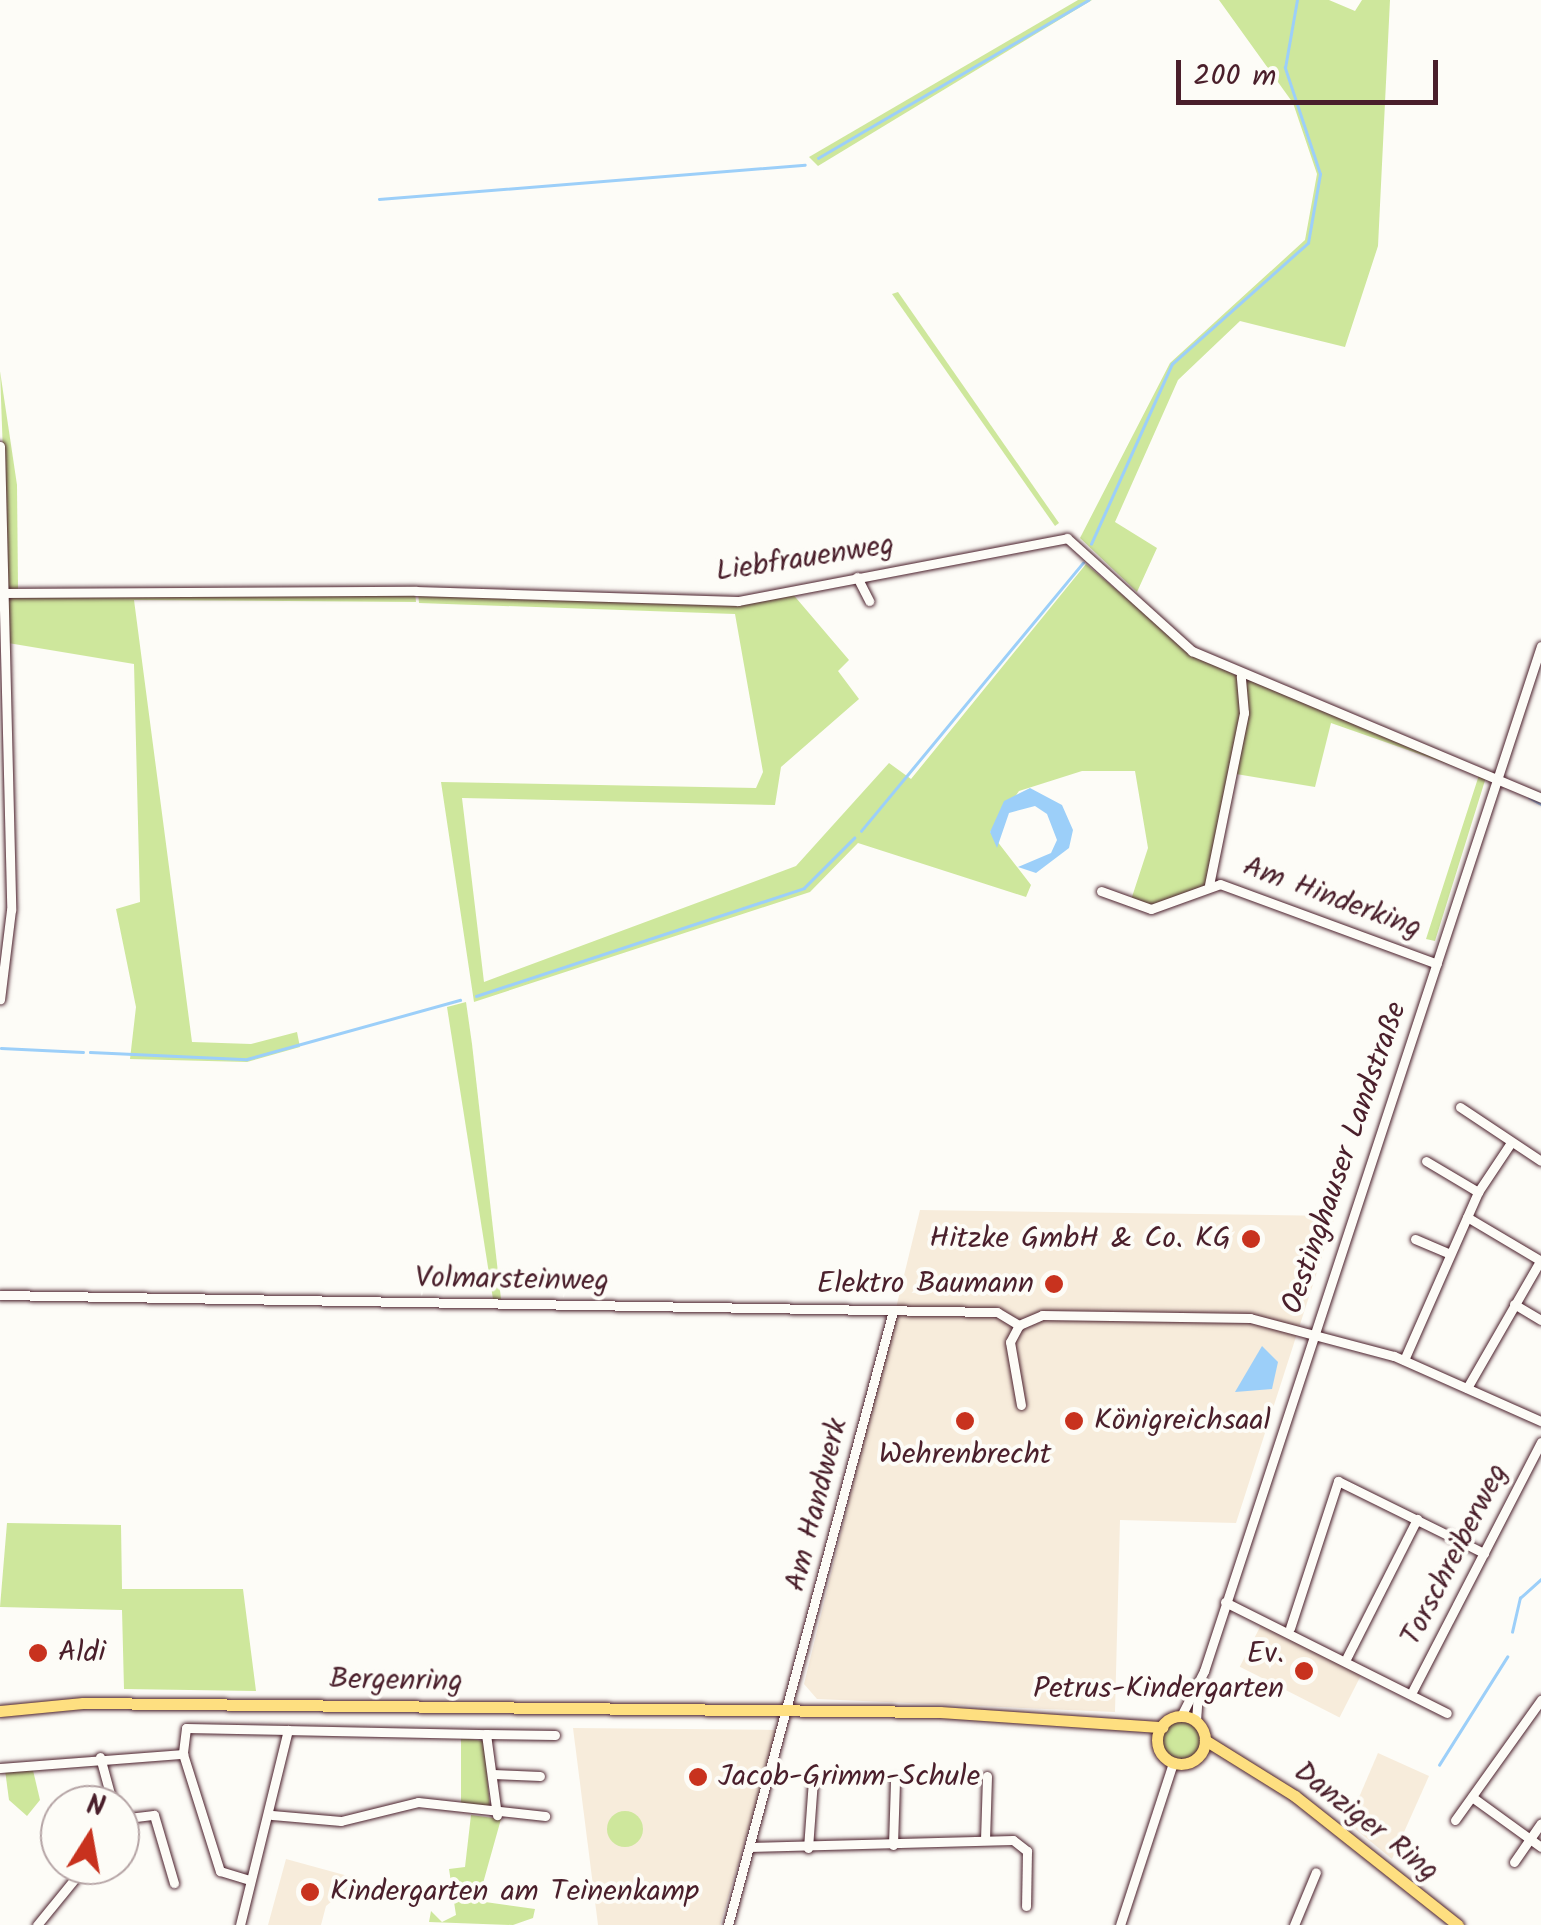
<!DOCTYPE html>
<html>
<head>
<meta charset="utf-8">
<style>
	body { margin:0 }
	#map { position:relative; width:1541px; height:1925px; overflow:hidden; background:#fdfcf7; font-family:Kalam,sans-serif }
	div>[style] { position:absolute }
	[style*='--x'] { left:calc(var(--x)*1px); top:calc(var(--y)*1px); width:calc(var(--w)*1px); rotate:calc(var(--a)*1deg) }
	.built>* { inset:0; background:#f7ecdb; transform-origin:0 0 }
	.green>* { inset:0; background:#cee79c }
	.round { border-radius:50% }
	.water>* { inset:0; background:#9ccff9 }
	.stream>* { height:2.5px; margin:-1.25px; padding:0 1.25px; transform-origin:1.25px; border-radius:1.25px; background:#9ccff9 }
	.roads { filter:drop-shadow(0 0 2px #4a1f2b) drop-shadow(0 0 2px #4a1f2b) }
	.minor>* { height:9px; margin:-4.5px; padding:0 4.5px; transform-origin:4.5px; border-radius:4.5px; background:#fdfcf7 }
	.major>* { height:11px; margin:-5.5px; padding:0 5.5px; transform-origin:5.5px; border-radius:5.5px; background:#fedf80 }
	.major>.ring { margin:-5.5px; padding:0; box-sizing:content-box; background:none; border:11px solid #fedf80; border-radius:50% }
	.dots>* { width:28px; height:28px; translate:-50% -50%; box-sizing:border-box; border:5px solid #fdfcf7; border-radius:50% }
	span { translate:-50% -50%; white-space:nowrap; text-align:center; line-height:1.15; -webkit-text-stroke:8px #fdfcf7; paint-order:stroke }
	.street-label { font-size:30px; color:#4a1f2b }
	.poi-label { font-size:30px; color:#4a1f2b }
	.right { translate:-100% -50%; text-align:right }
	.left { translate:0 -50%; text-align:left }
	.north { position:absolute; left:40px; top:1785px; width:100px; height:100px; box-sizing:border-box; background:#fdfcf7; border:2px solid #b5a4a5; border-radius:50%; rotate:11deg; font-size:28px; font-weight:700; line-height:40px; text-align:center; color:#4a1f2b }
	.north::after { content:''; display:block; margin:auto; width:35px; height:45px; background:#c8321e; clip-path:polygon(50% 0,100% 100%,50% 72%,0 100%) }
	.scale { position:absolute; left:1176px; top:60px; width:262px; height:45px; box-sizing:border-box; border:5px solid #4a1f2b; border-top:0; padding-left:12px; font-size:30px; line-height:35px; white-space:nowrap; color:#4a1f2b; -webkit-text-stroke:8px #fdfcf7; paint-order:stroke }
</style>
</head>
<body>
<div id="map">
	<div class="built">
		<i style="clip-path:polygon(920px 1210px,1335px 1216px,1236px 1523px,1120px 1520px,1115px 1712px,817px 1699px,804px 1684px)"></i>
		<i style="left:1262px;top:1623px;width:112px;height:49px;rotate:27deg"></i>
		<i style="clip-path:polygon(573px 1728px,778px 1730px,720px 1925px,598px 1925px)"></i>
		<i style="clip-path:polygon(1378px 1753px,1429px 1776px,1392px 1859px,1348px 1823px)"></i>
		<i style="clip-path:polygon(286px 1859px,359px 1879px,326px 1906px,321px 1925px,268px 1925px)"></i>
	</div>
	<div class="green">
		<i style="clip-path:polygon(1078px 0,1092px 0,818px 166px,809px 157px)"></i>
		<i style="clip-path:polygon(1219px 0,1329px 0,1355px 11px,1362px 0,1390px 0,1378px 246px,1345px 347px,1240px 321px,1178px 380px,1115px 522px,1157px 548px,1137px 592px,1080px 538px,1170px 363px,1305px 240px,1317px 174px,1293px 103px)"></i>
		<i style="clip-path:polygon(898px 292px,1059px 523px,1055px 526px,892px 294px)"></i>
		<i style="clip-path:polygon(0 371px,17px 485px,18px 589px,8px 591px)"></i>
		<i style="clip-path:polygon(1086px 564px,1191px 653px,1239px 677px,1242px 713px,1208px 884px,1164px 906px,1130px 903px,1148px 848px,1135px 771px,1082px 771px,1019px 791px,990px 832px,1031px 885px,1026px 897px,858px 843px,810px 892px,474px 1002px,441px 782px,756px 788px,763px 772px,735px 614px,419px 603px,418px 592px,738px 603px,791px 592px,849px 660px,838px 671px,859px 699px,781px 767px,775px 805px,462px 798px,484px 982px,796px 866px,889px 763px,911px 779px)"></i>
		<i style="clip-path:polygon(415px 591px,416px 602px,134px 600px,192px 1042px,251px 1044px,297px 1032px,300px 1047px,247px 1062px,130px 1059px,136px 1007px,116px 909px,140px 902px,134px 664px,8px 643px,8px 594px)"></i>
		<i style="clip-path:polygon(1242px 677px,1487px 774px,1435px 941px,1426px 939px,1479px 775px,1331px 723px,1315px 787px,1230px 773px,1245px 714px)"></i>
		<i style="clip-path:polygon(466px 1002px,472px 1044px,501px 1299px,493px 1299px,447px 1007px)"></i>
		<i style="clip-path:polygon(7px 1523px,121px 1525px,122px 1589px,243px 1589px,256px 1691px,124px 1689px,122px 1610px,0 1607px)"></i>
		<i class="round" style="left:1162px;top:1722px;width:38px;height:38px"></i>
		<i style="clip-path:polygon(461px 1738px,484px 1741px,490px 1809px,461px 1807px)"></i>
		<i style="clip-path:polygon(32px 1766px,40px 1800px,27px 1816px,9px 1800px,5px 1770px)"></i>
		<i class="round" style="left:607px;top:1811px;width:36px;height:36px"></i>
		<i style="clip-path:polygon(471px 1815px,501px 1819px,478px 1901px,535px 1909px,533px 1918px,513px 1925px,429px 1922px,431px 1911px,442px 1922px,456px 1915px,449px 1869px,465px 1867px)"></i>
	</div>
	<div class="water">
		<i style="clip-path:polygon(1030px 788px,1062px 805px,1073px 830px,1069px 848px,1036px 873px,1018px 867px,1051px 853px,1057px 840px,1047px 814px,1035px 806px,1009px 813px,997px 848px,990px 832px,1004px 801px)"></i>
		<i style="clip-path:polygon(1262px 1346px,1278px 1362px,1272px 1389px,1235px 1392px)"></i>
	</div>
	<div class="stream">
		<i style="--x:818;--y:158;--w:313;--a:-30.3"></i>
		<i style="--x:379;--y:199;--w:427;--a:-4.6"></i>
		<i style="--x:1091;--y:544;--w:197;--a:-65.8"></i>
		<i style="--x:1172;--y:364;--w:182;--a:-41.7"></i>
		<i style="--x:1308;--y:243;--w:70;--a:-80.1"></i>
		<i style="--x:1320;--y:174;--w:112;--a:-108.3"></i>
		<i style="--x:1285;--y:68;--w:69;--a:-80"></i>
		<i style="--x:1529;--y:797;--w:14;--a:30"></i>
		<i style="--x:861;--y:831;--w:348;--a:-50.4"></i>
		<i style="--x:476;--y:996;--w:345;--a:-18.2"></i>
		<i style="--x:804;--y:888;--w:71;--a:-45"></i>
		<i style="--x:1;--y:1048;--w:82;--a:2.8"></i>
		<i style="--x:90;--y:1052;--w:157;--a:2.6"></i>
		<i style="--x:247;--y:1059;--w:221;--a:-15.5"></i>
		<i style="--x:1512;--y:1632;--w:35;--a:-77"></i>
		<i style="--x:1520;--y:1598;--w:28;--a:-42"></i>
		<i style="--x:1439;--y:1765;--w:128;--a:-57.8"></i>
	</div>
	<div class="roads">
		<div class="minor">
			<i style="--x:0;--y:446;--w:464;--a:88.6"></i>
			<i style="--x:11;--y:910;--w:90;--a:97"></i>
			<i style="--x:857;--y:577;--w:27;--a:63"></i>
			<i style="--x:0;--y:593;--w:416;--a:-0.3"></i>
			<i style="--x:416;--y:591;--w:322;--a:1.8"></i>
			<i style="--x:738;--y:601;--w:335;--a:-10.8"></i>
			<i style="--x:1067;--y:538;--w:169;--a:42.1"></i>
			<i style="--x:1192;--y:651;--w:379;--a:22.8"></i>
			<i style="--x:1209;--y:885;--w:176;--a:-78.5"></i>
			<i style="--x:1244;--y:713;--w:37;--a:-95"></i>
			<i style="--x:1101;--y:891;--w:53;--a:19.8"></i>
			<i style="--x:1151;--y:909;--w:73;--a:-19.9"></i>
			<i style="--x:1220;--y:884;--w:231;--a:20.2"></i>
			<i style="--x:1460;--y:1107;--w:97;--a:33.7"></i>
			<i style="--x:1426;--y:1161;--w:61;--a:30.8"></i>
			<i style="--x:1467;--y:1217;--w:86;--a:30.7"></i>
			<i style="--x:1415;--y:1239;--w:38;--a:23"></i>
			<i style="--x:0;--y:1295;--w:997;--a:0.98"></i>
			<i style="--x:997;--y:1312;--w:26;--a:31"></i>
			<i style="--x:1514;--y:1304;--w:31;--a:31"></i>
			<i style="--x:1404;--y:1360;--w:184;--a:-66.2"></i>
			<i style="--x:1478;--y:1192;--w:58;--a:-56.3"></i>
			<i style="--x:1467;--y:1388;--w:146;--a:-60.1"></i>
			<i style="--x:1021;--y:1405;--w:64;--a:-99.9"></i>
			<i style="--x:1010;--y:1342;--w:19;--a:-62"></i>
			<i style="--x:1019;--y:1325;--w:25;--a:-23"></i>
			<i style="--x:1042;--y:1315;--w:208;--a:0.8"></i>
			<i style="--x:1250;--y:1318;--w:149;--a:14.8"></i>
			<i style="--x:1394;--y:1356;--w:161;--a:23.9"></i>
			<i style="--x:1225;--y:1602;--w:248;--a:26.6"></i>
			<i style="--x:1290;--y:1628;--w:155;--a:-71.9"></i>
			<i style="--x:1338;--y:1481;--w:163;--a:26.3"></i>
			<i style="--x:1347;--y:1657;--w:155;--a:-63.1"></i>
			<i style="--x:1413;--y:1690;--w:279;--a:-62.7"></i>
			<i style="--x:1181;--y:1716;--w:51;--a:-62.9"></i>
			<i style="--x:1204;--y:1671;--w:1079;--a:-71.8"></i>
			<i style="--x:1196;--y:1721;--w:31;--a:-86"></i>
			<i style="--x:288;--y:1730;--w:198;--a:1.2"></i>
			<i style="--x:486;--y:1734;--w:82;--a:82.3"></i>
			<i style="--x:486;--y:1734;--w:69;--a:0.8"></i>
			<i style="--x:100;--y:1757;--w:50;--a:74.8"></i>
			<i style="--x:0;--y:1768;--w:184;--a:-4.4"></i>
			<i style="--x:493;--y:1774;--w:47;--a:2.4"></i>
			<i style="--x:1472;--y:1797;--w:85;--a:35.9"></i>
			<i style="--x:272;--y:1815;--w:69;--a:5"></i>
			<i style="--x:341;--y:1821;--w:79;--a:-13.9"></i>
			<i style="--x:418;--y:1802;--w:128;--a:6.3"></i>
			<i style="--x:120;--y:1819;--w:34;--a:-7"></i>
			<i style="--x:154;--y:1815;--w:71;--a:73.6"></i>
			<i style="--x:1455;--y:1820;--w:148;--a:-54.4"></i>
			<i style="--x:985;--y:1840;--w:64;--a:-88.2"></i>
			<i style="--x:893;--y:1845;--w:65;--a:-88.2"></i>
			<i style="--x:749;--y:1847;--w:264;--a:-1.5"></i>
			<i style="--x:1013;--y:1840;--w:18;--a:38"></i>
			<i style="--x:1027;--y:1851;--w:55;--a:91"></i>
			<i style="--x:808;--y:1848;--w:68;--a:-85.8"></i>
			<i style="--x:1514;--y:1862;--w:47;--a:-55.3"></i>
			<i style="--x:37;--y:1925;--w:77;--a:-50.8"></i>
			<i style="--x:240;--y:1925;--w:201;--a:-76.2"></i>
			<i style="--x:288;--y:1730;--w:102;--a:-178.9"></i>
			<i style="--x:186;--y:1728;--w:26;--a:97"></i>
			<i style="--x:183;--y:1754;--w:123;--a:72.5"></i>
			<i style="--x:220;--y:1871;--w:30;--a:17"></i>
			<i style="--x:728;--y:1925;--w:636;--a:-74.96"></i>
			<i style="--x:1120;--y:1925;--w:170;--a:-71.9"></i>
			<i style="--x:1294;--y:1925;--w:57;--a:-67.5"></i>
		</div>
		<div class="major">
			<i style="--x:0;--y:1711;--w:83;--a:-5.5"></i>
			<i style="--x:83;--y:1703;--w:857;--a:0.6"></i>
			<i style="--x:940;--y:1712;--w:223;--a:3.9"></i>
			<i class="ring" style="left:1157px;top:1716px;width:37px;height:37px"></i>
			<i style="--x:1205;--y:1740;--w:106;--a:31.9"></i>
			<i style="--x:1295;--y:1796;--w:208;--a:38.4"></i>
		</div>
	</div>
	<div class="dots">
		<i style="left:1251px;top:1239px;background:#c8321e"></i>
		<i style="left:1054px;top:1284px;background:#c8321e"></i>
		<i style="left:965px;top:1421px;background:#c8321e"></i>
		<i style="left:1074px;top:1421px;background:#c8321e"></i>
		<i style="left:38px;top:1653px;background:#c8321e"></i>
		<i style="left:1304px;top:1671px;background:#c8321e"></i>
		<i style="left:698px;top:1777px;background:#c8321e"></i>
		<i style="left:310px;top:1892px;background:#c8321e"></i>
	</div>
	<div class="street-label">
		<span style="left:805px;top:559px;rotate:-9deg">Liebfrauenweg</span>
		<span style="left:1332px;top:898px;rotate:20deg">Am Hinderking</span>
		<span style="left:1345px;top:1158px;rotate:-71deg">Oestinghauser Landstraße</span>
		<span style="left:512px;top:1280px;rotate:1deg">Volmarsteinweg</span>
		<span style="left:817px;top:1505px;rotate:-76deg">Am Handwerk</span>
		<span style="left:1455px;top:1555px;rotate:-63deg">Torschreiberweg</span>
		<span style="left:396px;top:1681px;rotate:1deg">Bergenring</span>
		<span style="left:1366px;top:1822px;rotate:38deg">Danziger Ring</span>
	</div>
	<div class="poi-label">
		<span class="right" style="left:1231px;top:1239px">Hitzke GmbH &amp; Co. KG</span>
		<span class="right" style="left:1034px;top:1284px">Elektro Baumann</span>
		<span class="left" style="left:1094px;top:1421px">Königreichsaal</span>
		<span style="left:965px;top:1455px">Wehrenbrecht</span>
		<span class="left" style="left:58px;top:1653px">Aldi</span>
		<span class="right" style="left:1284px;top:1671px">Ev.<br>Petrus-Kindergarten</span>
		<span class="left" style="left:718px;top:1777px">Jacob-Grimm-Schule</span>
		<span class="left" style="left:330px;top:1892px">Kindergarten am Teinenkamp</span>
	</div>
	<div class="north">N</div>
	<div class="scale">200 m</div>
</div>
</body>
</html>
